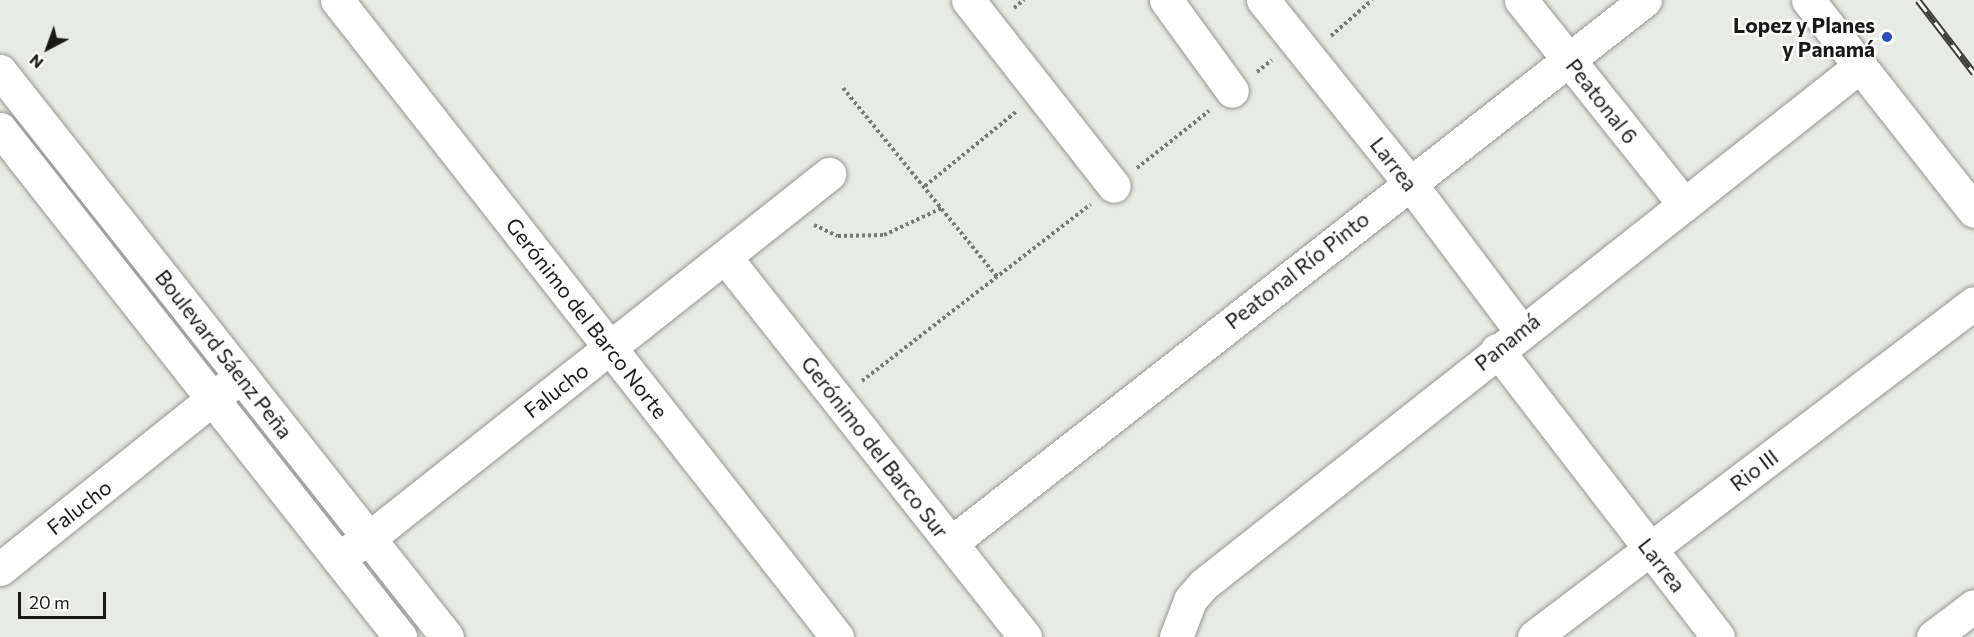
<!DOCTYPE html>
<html>
<head>
<meta charset="utf-8">
<style>
	body { margin:0 }
	#map { position:relative; width:1974px; height:637px; overflow:hidden; background:#e8eae5; font-family:Commissioner,sans-serif }
	div>[style] { position:absolute }
	[style*='--x'] { left:calc(var(--x)*1px); top:calc(var(--y)*1px); width:calc(var(--w)*1px); rotate:calc(var(--a)*1deg) }
	.path>* { height:4px; margin-top:-2px; transform-origin:0; background:repeating-linear-gradient(90deg,#777976 0 3px,transparent 0 6px) }
	.roads { filter:drop-shadow(0 0 2px #959792) drop-shadow(0 0 2px #959792) }
	.minor>* { height:33px; margin:-16.5px; padding:0 16.5px; transform-origin:16.5px; border-radius:16.5px; background:#fff }
	.major>* { height:33px; margin:-16.5px; padding:0 16.5px; transform-origin:16.5px; border-radius:16.5px; background:#fff }
	.rail>* { height:7px; margin-top:-3.5px; transform-origin:0; background:repeating-linear-gradient(90deg,#fff 0 14px,#3b3c3a 0 28px); box-sizing:border-box; border-block:2px solid #3b3c3a }
	.dots>* { width:16px; height:16px; translate:-50% -50%; box-sizing:border-box; border:3px solid #fff; border-radius:50% }
	span { translate:-50% -50%; white-space:nowrap; text-align:center; line-height:1.15; -webkit-text-stroke:4.5px #fff; paint-order:stroke }
	.poi-label { font-size:21px; color:#191a18; font-weight:700 }
	.right { translate:-100% -50%; text-align:right }
	.street-label { font-size:21px; color:#191a18 }
	.north { position:absolute; left:18px; top:18px; width:60px; height:60px; -webkit-text-stroke:4px #fff; paint-order:stroke; rotate:221deg; font-size:16px; font-weight:700; line-height:24px; text-align:center; color:#191a18 }
	.north::after { content:''; display:block; margin:auto; width:21px; height:27px; background:#191a18; clip-path:polygon(50% 0,100% 100%,50% 72%,0 100%) }
	.scale { position:absolute; left:18px; top:592px; width:88px; height:27px; box-sizing:border-box; border:3px solid #191a18; border-top:0; padding-left:8px; font-size:18px; line-height:21px; white-space:nowrap; color:#191a18; -webkit-text-stroke:4px #fff; paint-order:stroke }
</style>
</head>
<body>
<div id="map">
	<div class="path">
		<i style="--x:1014;--y:8;--w:13;--a:-39"></i>
		<i style="--x:1331;--y:36;--w:55;--a:-41.3"></i>
		<i style="--x:1257;--y:72;--w:19;--a:-39"></i>
		<i style="--x:843;--y:88;--w:244;--a:50.8"></i>
		<i style="--x:1137;--y:168;--w:92;--a:-38.4"></i>
		<i style="--x:925;--y:186;--w:119;--a:-39.2"></i>
		<i style="--x:814;--y:225;--w:26;--a:25"></i>
		<i style="--x:838;--y:236;--w:46;--a:-1.2"></i>
		<i style="--x:884;--y:235;--w:64;--a:-25"></i>
		<i style="--x:862;--y:381;--w:289;--a:-37.7"></i>
	</div>
	<div class="roads">
		<div class="minor">
			<i style="--x:337;--y:0;--w:810;--a:51.87"></i>
			<i style="--x:968;--y:0;--w:236;--a:51.9"></i>
			<i style="--x:1166;--y:0;--w:112;--a:54"></i>
			<i style="--x:1263;--y:0;--w:233;--a:51.3"></i>
			<i style="--x:1409;--y:182;--w:186;--a:53.1"></i>
			<i style="--x:1521;--y:0;--w:258;--a:51.4"></i>
			<i style="--x:1808;--y:0;--w:268;--a:51.8"></i>
			<i style="--x:725;--y:257;--w:484;--a:51.7"></i>
			<i style="--x:1497;--y:350;--w:362;--a:52.4"></i>
			<i style="--x:951;--y:543;--w:881;--a:-38.04"></i>
			<i style="--x:338;--y:558;--w:37;--a:-33"></i>
			<i style="--x:369;--y:538;--w:587;--a:-38.35"></i>
			<i style="--x:0;--y:569;--w:309;--a:-38.7"></i>
			<i style="--x:1176;--y:637;--w:40;--a:-69"></i>
			<i style="--x:1190;--y:600;--w:21;--a:-49"></i>
			<i style="--x:1204;--y:584;--w:836;--a:-38.3"></i>
			<i style="--x:1534;--y:637;--w:552;--a:-37.2"></i>
			<i style="--x:1933;--y:637;--w:51;--a:-37.1"></i>
		</div>
		<div class="major">
			<i style="--x:0;--y:71;--w:721;--a:51.7"></i>
			<i style="--x:0;--y:129;--w:647;--a:51.78"></i>
		</div>
	</div>
	<div class="rail">
		<i style="--x:1918;--y:0;--w:92;--a:52.5"></i>
	</div>
	<div class="dots">
		<i style="left:1887px;top:37px;background:#284fbd"></i>
	</div>
	<div class="poi-label">
		<span class="right" style="left:1875px;top:37px">Lopez y Planes<br>y Panamá</span>
	</div>
	<div class="street-label">
		<span style="left:1602px;top:101px;rotate:52deg">Peatonal 6</span>
		<span style="left:1394px;top:164px;rotate:52deg">Larrea</span>
		<span style="left:1297px;top:270px;rotate:-38deg">Peatonal Río Pinto</span>
		<span style="left:587px;top:318px;rotate:52deg">Gerónimo del Barco Norte</span>
		<span style="left:1507px;top:342px;rotate:-39deg">Panamá</span>
		<span style="left:224px;top:354px;rotate:52deg">Boulevard Sáenz Peña</span>
		<span style="left:556px;top:390px;rotate:-38deg">Falucho</span>
		<span style="left:875px;top:447px;rotate:52deg">Gerónimo del Barco Sur</span>
		<span style="left:1754px;top:470px;rotate:-37deg">Rio III</span>
		<span style="left:79px;top:507px;rotate:-38deg">Falucho</span>
		<span style="left:1662px;top:565px;rotate:52deg">Larrea</span>
	</div>
	<div class="north">N</div>
	<div class="scale">20 m</div>
</div>
</body>
</html>
